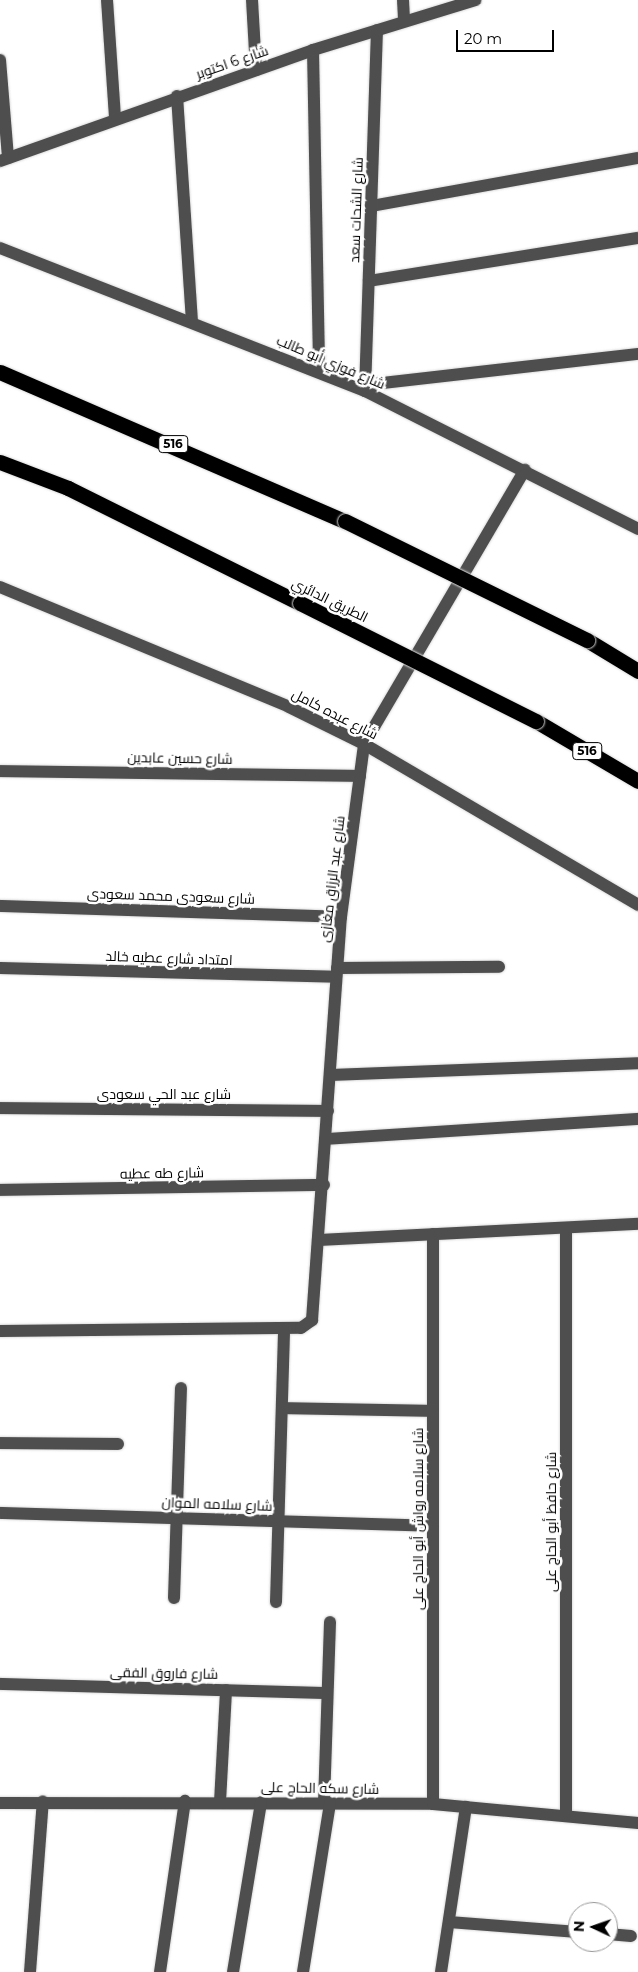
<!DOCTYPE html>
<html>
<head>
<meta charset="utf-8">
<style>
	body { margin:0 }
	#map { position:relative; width:638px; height:1972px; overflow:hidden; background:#fff; font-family:Montserrat,Cairo,sans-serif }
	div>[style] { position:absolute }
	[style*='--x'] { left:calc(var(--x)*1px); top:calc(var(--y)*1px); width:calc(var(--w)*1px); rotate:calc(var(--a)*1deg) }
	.roads { filter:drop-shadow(0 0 1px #dbdbdb) drop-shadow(0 0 1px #dbdbdb) }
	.minor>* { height:12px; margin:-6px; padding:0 6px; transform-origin:6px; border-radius:6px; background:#4e4e4e }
	.highway>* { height:15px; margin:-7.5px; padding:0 7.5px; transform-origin:7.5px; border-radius:7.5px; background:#000 }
	.bridges { filter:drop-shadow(0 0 1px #dbdbdb) drop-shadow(0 0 1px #dbdbdb) }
	.highway-bridge>* { height:15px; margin:-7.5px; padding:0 7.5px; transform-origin:7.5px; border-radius:7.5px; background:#000 }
	span { translate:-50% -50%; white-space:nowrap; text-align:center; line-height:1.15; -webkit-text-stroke:5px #fff; paint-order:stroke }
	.shield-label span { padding:1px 4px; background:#fff; border:1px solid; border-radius:4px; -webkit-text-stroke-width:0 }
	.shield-label { font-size:12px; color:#000; font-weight:700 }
	.street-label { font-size:14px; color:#000 }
	.north { position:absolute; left:568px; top:1902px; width:50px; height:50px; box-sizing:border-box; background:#fff; border:1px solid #999; border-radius:50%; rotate:273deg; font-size:14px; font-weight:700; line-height:20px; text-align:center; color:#000 }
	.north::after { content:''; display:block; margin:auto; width:18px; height:22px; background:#000; clip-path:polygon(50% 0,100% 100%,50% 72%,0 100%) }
	.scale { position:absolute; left:456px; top:30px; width:98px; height:22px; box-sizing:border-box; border:2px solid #000; border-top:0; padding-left:6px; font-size:15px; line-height:18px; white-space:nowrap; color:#000; -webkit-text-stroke:4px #fff; paint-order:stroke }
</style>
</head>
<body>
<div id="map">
	<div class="roads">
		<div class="minor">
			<i style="--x:107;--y:0;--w:118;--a:86.1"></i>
			<i style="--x:252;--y:0;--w:70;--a:86.7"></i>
			<i style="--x:403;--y:0;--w:21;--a:87"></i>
			<i style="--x:313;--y:50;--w:322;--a:88.9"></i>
			<i style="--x:0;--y:60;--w:98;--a:85.3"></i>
			<i style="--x:177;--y:96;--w:226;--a:86.2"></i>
			<i style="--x:0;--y:161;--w:332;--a:-19.5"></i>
			<i style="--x:313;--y:50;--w:170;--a:-17.1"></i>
			<i style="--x:371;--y:206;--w:271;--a:-10.2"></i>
			<i style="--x:0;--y:248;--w:392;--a:21.4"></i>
			<i style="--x:365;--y:391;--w:306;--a:26.8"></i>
			<i style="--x:369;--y:281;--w:272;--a:-9.1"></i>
			<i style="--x:365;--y:385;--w:275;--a:-6.5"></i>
			<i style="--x:365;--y:391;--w:361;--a:-88.1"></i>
			<i style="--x:0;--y:587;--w:313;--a:22.5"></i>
			<i style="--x:289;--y:707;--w:84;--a:26.3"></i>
			<i style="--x:364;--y:744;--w:318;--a:30.4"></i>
			<i style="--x:0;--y:771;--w:360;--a:0.8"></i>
			<i style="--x:0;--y:906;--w:341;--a:1.8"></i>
			<i style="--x:0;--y:968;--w:336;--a:1.5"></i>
			<i style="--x:337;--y:968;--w:162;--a:-0.4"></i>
			<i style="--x:330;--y:1075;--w:308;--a:-2.2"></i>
			<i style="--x:0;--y:1108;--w:328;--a:0.5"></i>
			<i style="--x:326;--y:1139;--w:313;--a:-3.7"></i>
			<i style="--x:0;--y:1190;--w:324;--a:-0.9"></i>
			<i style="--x:433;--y:1234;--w:570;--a:90"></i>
			<i style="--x:320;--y:1240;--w:318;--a:-2.9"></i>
			<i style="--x:0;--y:1331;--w:301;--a:-0.6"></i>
			<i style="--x:301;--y:1328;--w:14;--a:-36"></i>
			<i style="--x:312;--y:1320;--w:404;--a:-85.9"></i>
			<i style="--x:341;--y:917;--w:175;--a:-82.4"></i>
			<i style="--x:364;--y:744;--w:318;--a:-59.6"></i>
			<i style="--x:283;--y:1408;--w:150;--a:1.1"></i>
			<i style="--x:0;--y:1443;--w:118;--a:0.5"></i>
			<i style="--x:0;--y:1513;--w:433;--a:1.7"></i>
			<i style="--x:174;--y:1598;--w:210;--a:-88.1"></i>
			<i style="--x:276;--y:1602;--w:273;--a:-88.3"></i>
			<i style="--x:0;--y:1684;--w:327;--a:1.6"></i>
			<i style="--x:220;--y:1802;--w:112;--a:-86.9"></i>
			<i style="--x:0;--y:1803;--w:433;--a:0.1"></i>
			<i style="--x:433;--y:1804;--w:206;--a:5.3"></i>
			<i style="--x:324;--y:1803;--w:181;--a:-88.1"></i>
			<i style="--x:566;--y:1816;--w:588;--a:-90"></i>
			<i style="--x:449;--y:1922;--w:129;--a:4.4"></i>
			<i style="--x:608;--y:1934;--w:23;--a:5"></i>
			<i style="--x:30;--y:1972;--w:171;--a:-85.7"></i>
			<i style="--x:160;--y:1972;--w:173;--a:-81.7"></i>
			<i style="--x:233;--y:1972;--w:172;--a:-80.6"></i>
			<i style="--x:303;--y:1972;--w:171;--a:-80.9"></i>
			<i style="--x:441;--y:1972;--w:167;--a:-81.4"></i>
		</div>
		<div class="highway">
			<i style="--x:0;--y:372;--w:376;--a:23.4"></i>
			<i style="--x:0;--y:462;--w:73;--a:20.9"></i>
			<i style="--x:68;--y:488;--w:259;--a:26.4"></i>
			<i style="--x:587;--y:640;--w:60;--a:31.3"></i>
			<i style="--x:536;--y:721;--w:118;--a:30.5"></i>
		</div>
	</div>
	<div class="bridges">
		<div class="highway-bridge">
			<i style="--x:345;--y:521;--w:270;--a:26.2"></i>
			<i style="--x:300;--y:603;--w:264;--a:26.6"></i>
		</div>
	</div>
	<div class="shield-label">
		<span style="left:173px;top:444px">516</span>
		<span style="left:587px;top:751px">516</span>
	</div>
	<div class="street-label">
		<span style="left:232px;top:62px;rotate:-19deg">شارع 6 اكتوبر</span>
		<span style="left:356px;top:210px;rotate:-88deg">شارع الشحات سعد</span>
		<span style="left:331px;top:362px;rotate:23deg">شارع فوزي أبو طالب</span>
		<span style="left:330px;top:600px;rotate:26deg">الطريق الدائري</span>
		<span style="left:335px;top:714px;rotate:27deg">شارع عبده كامل</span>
		<span style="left:180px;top:758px;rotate:1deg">شارع حسين عابدين</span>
		<span style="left:332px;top:879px;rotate:-83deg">شارع عبد الرزاق مغازى</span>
		<span style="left:171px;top:896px;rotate:2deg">شارع سعودى محمد سعودى</span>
		<span style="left:169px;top:958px;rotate:2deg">امتداد شارع عطيه خالد</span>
		<span style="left:164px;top:1094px">شارع عبد الحي سعودى</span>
		<span style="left:162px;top:1173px;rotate:-1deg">شارع طه عطيه</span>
		<span style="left:217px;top:1504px;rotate:2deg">شارع سلامه الموان</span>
		<span style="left:418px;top:1519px;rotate:-90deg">شارع سلامه رواش أبو الحاج على</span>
		<span style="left:551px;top:1522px;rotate:-90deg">شارع حافظ أبو الحاج على</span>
		<span style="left:164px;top:1673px;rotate:1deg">شارع فاروق الفقى</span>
		<span style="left:320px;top:1788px;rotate:1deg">شارع سكه الحاج على</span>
	</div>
	<div class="north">N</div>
	<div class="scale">20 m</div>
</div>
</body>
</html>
